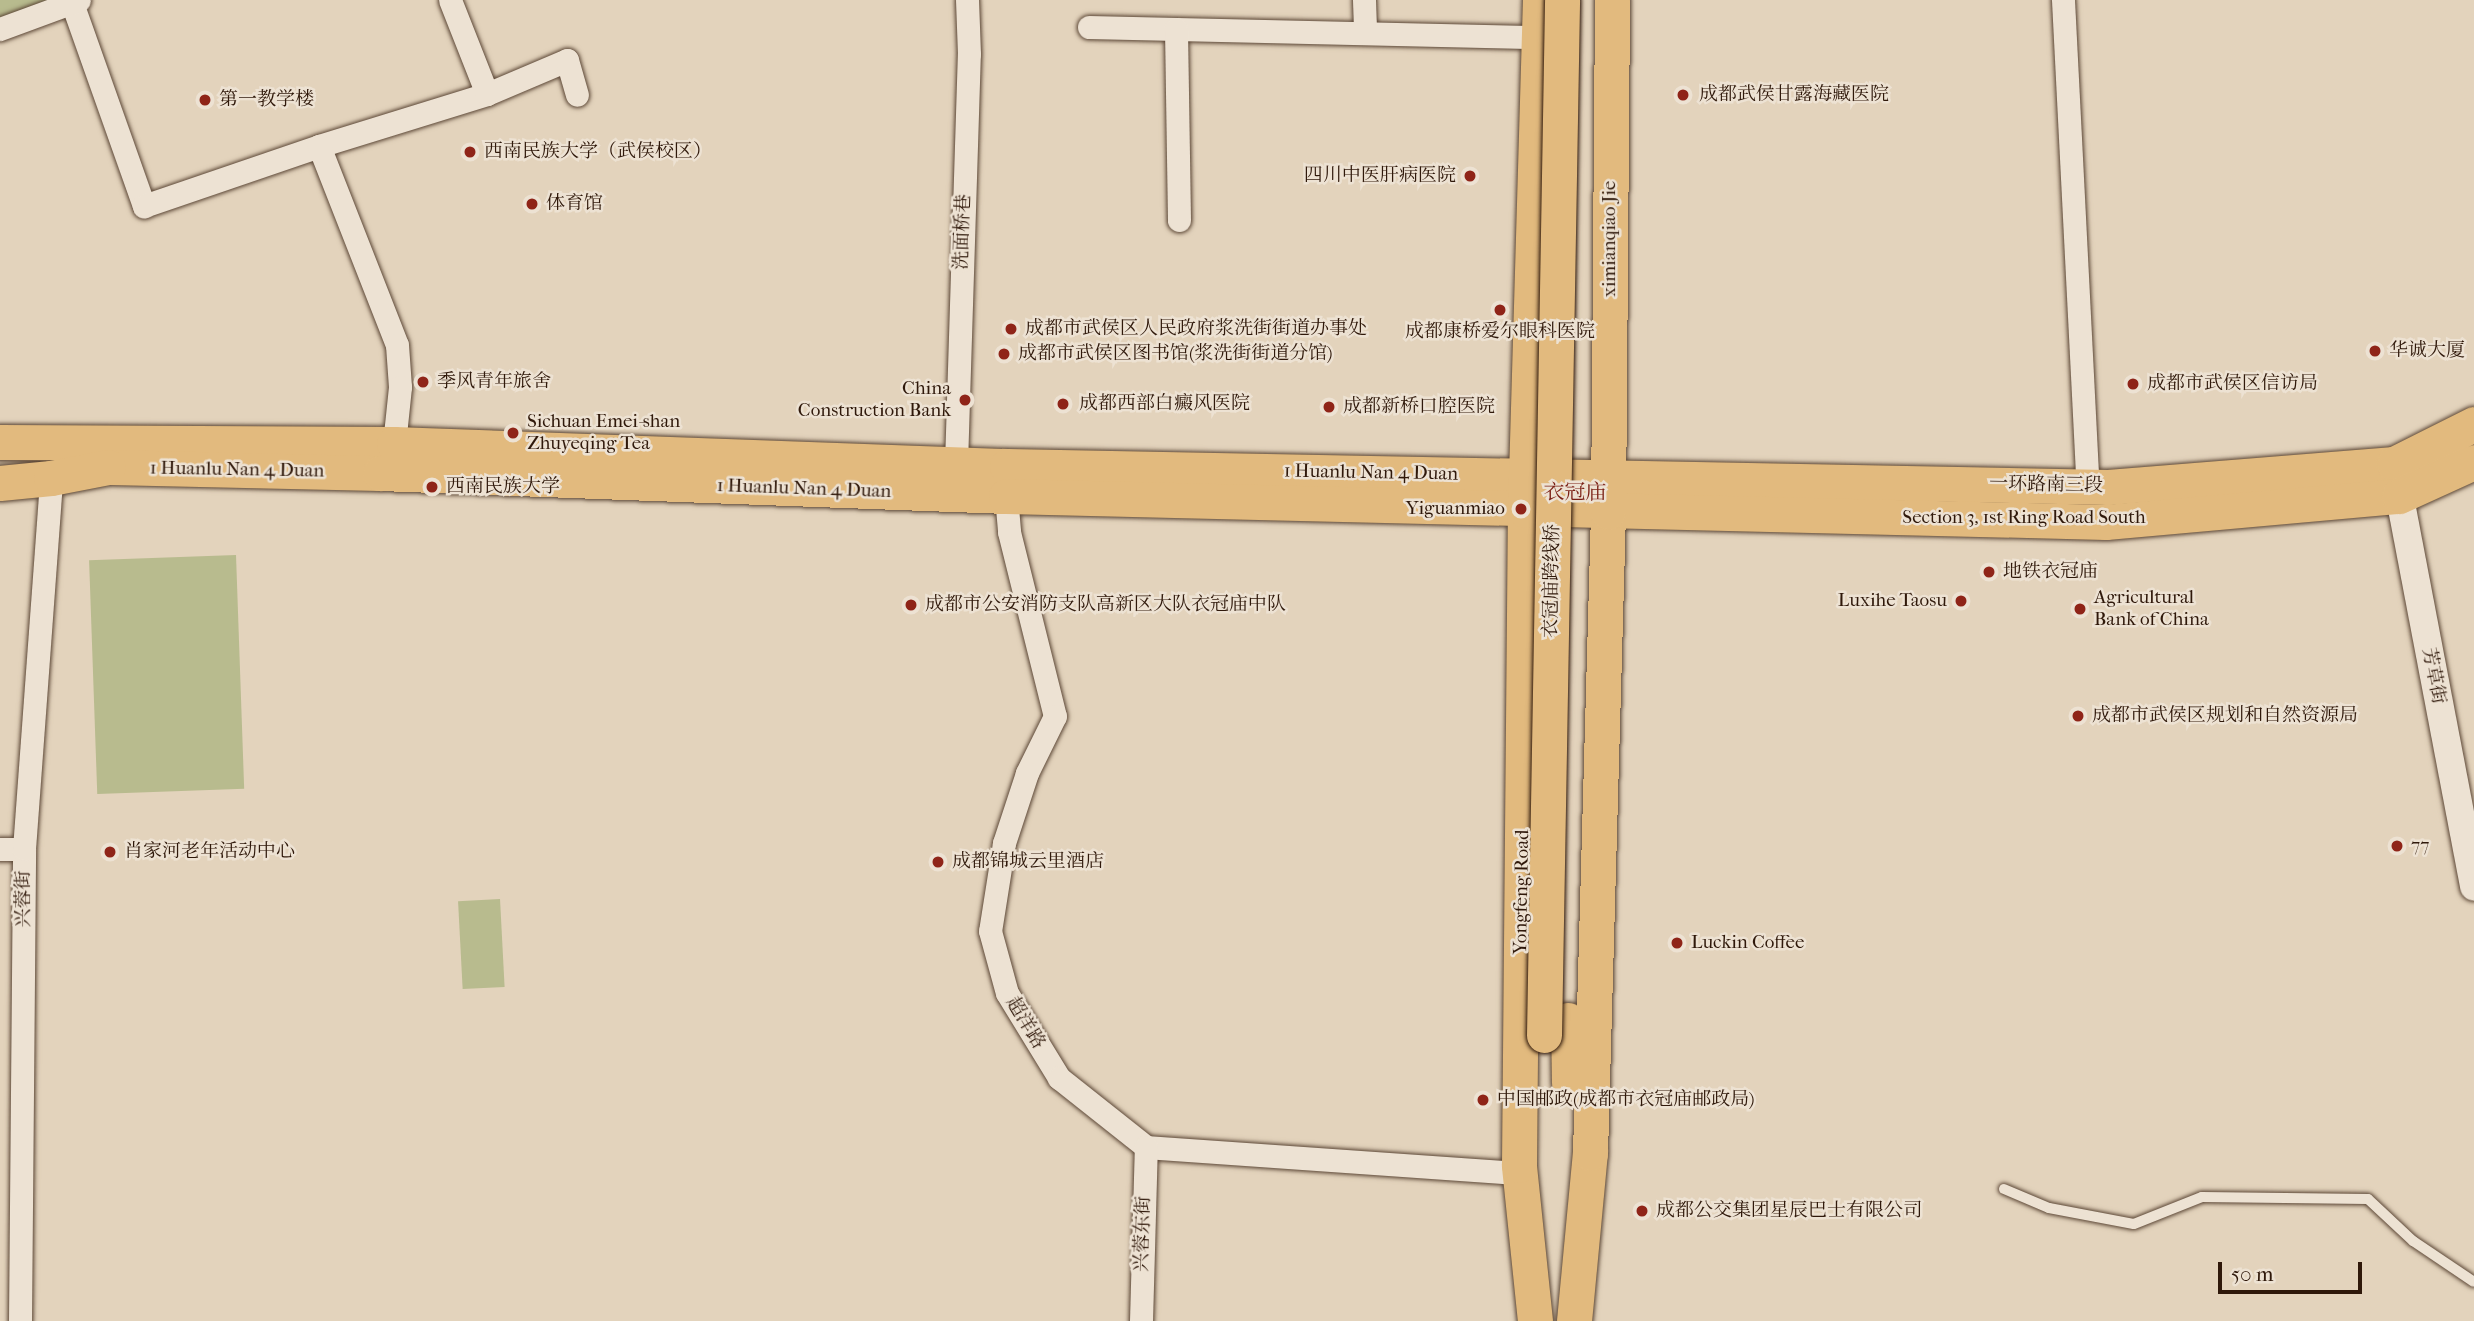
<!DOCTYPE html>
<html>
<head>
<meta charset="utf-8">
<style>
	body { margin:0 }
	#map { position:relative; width:2474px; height:1321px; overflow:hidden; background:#e3d3bc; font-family:"IM FELL French Canon","Noto Serif SC",serif }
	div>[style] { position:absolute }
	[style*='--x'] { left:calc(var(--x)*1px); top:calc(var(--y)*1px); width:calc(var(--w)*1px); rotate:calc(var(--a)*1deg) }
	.green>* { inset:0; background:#b8bb8e; transform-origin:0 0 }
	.roads { filter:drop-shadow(0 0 2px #5c4736) drop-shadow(0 0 2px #5c4736) }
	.service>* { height:10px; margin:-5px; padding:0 5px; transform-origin:5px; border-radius:5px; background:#ede2d3 }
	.minor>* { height:23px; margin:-11.5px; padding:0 11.5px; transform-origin:11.5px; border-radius:11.5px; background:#ede2d3 }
	.tertiary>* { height:28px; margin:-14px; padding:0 14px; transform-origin:14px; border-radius:14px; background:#ede2d3 }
	.primary>* { height:35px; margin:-17.5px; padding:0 17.5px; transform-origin:17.5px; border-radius:17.5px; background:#e2ba7e }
	.bridges { filter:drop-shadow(0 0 2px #2f180a) drop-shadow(0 0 2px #2f180a) }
	.primary-bridge>* { height:35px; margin:-17.5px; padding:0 17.5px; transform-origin:17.5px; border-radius:17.5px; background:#e2ba7e }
	.dots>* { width:19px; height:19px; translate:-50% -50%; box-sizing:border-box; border:4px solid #ede2d3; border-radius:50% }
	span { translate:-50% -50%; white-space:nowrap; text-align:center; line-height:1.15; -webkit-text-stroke:5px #ede2d3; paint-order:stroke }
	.poi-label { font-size:19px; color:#2f180a }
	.left { translate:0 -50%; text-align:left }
	.right { translate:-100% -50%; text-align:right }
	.street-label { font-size:19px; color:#2f180a }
	.neighbourhood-label { font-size:21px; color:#7a1f14 }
	.scale { position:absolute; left:2218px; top:1262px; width:144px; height:32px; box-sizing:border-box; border:4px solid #2f180a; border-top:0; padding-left:9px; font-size:21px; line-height:24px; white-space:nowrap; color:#2f180a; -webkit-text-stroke:5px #ede2d3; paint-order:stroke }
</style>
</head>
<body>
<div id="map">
	<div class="green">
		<i style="clip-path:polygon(0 0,79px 0,0 29px)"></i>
		<i style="left:236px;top:555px;width:234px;height:147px;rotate:88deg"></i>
		<i style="left:500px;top:899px;width:88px;height:42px;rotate:87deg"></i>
	</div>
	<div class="roads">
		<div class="service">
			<i style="--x:2004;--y:1189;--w:49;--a:22.9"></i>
			<i style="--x:2049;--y:1208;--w:86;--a:10.7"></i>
			<i style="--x:2134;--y:1224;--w:73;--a:-21.7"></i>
			<i style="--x:2202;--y:1197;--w:166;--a:0.7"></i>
			<i style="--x:2368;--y:1199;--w:62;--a:43"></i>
			<i style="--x:2413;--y:1241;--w:73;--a:33.9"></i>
		</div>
		<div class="minor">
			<i style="--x:71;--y:0;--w:219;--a:70.5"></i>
			<i style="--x:144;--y:206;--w:185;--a:-18.9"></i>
			<i style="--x:319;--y:146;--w:176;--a:-17.2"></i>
			<i style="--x:487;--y:94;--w:87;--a:-23"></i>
			<i style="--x:567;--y:60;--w:36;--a:74"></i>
			<i style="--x:450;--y:0;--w:101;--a:68.5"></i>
			<i style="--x:1364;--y:0;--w:33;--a:88"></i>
			<i style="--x:2063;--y:0;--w:483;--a:87.1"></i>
			<i style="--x:1089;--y:27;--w:450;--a:1.3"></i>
			<i style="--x:0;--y:29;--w:84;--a:-20.2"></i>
			<i style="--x:1176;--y:29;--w:191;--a:89.1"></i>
			<i style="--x:319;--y:146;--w:214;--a:68.6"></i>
			<i style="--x:397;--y:345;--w:42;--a:85.9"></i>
			<i style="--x:400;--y:387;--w:57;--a:96"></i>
			<i style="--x:956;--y:464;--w:410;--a:-88.2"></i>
			<i style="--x:969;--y:54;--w:54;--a:-92.1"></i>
			<i style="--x:1006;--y:496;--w:36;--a:85"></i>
			<i style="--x:1009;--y:532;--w:190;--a:76"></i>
			<i style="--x:1055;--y:716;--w:64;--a:116.2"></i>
			<i style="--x:1027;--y:773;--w:74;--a:108.2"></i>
			<i style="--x:1004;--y:843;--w:89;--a:99"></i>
			<i style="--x:990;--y:931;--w:64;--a:74.7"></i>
			<i style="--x:1007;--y:993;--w:100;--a:58.5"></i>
			<i style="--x:1059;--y:1078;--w:111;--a:38.4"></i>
			<i style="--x:1146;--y:1147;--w:375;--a:4"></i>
			<i style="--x:0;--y:849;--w:24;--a:0"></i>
			<i style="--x:20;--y:1321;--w:472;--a:-89.5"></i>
			<i style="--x:24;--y:849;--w:372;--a:-85.8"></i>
			<i style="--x:1141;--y:1321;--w:174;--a:-88.4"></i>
		</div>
		<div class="tertiary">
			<i style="--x:2396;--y:477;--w:417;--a:79.2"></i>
		</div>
		<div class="primary">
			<i style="--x:0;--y:442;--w:394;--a:0.3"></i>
			<i style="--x:394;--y:444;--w:613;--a:2.06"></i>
			<i style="--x:1007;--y:466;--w:1101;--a:1.09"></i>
			<i style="--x:2108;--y:487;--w:287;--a:-4.6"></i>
			<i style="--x:2394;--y:464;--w:89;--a:-26.6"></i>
			<i style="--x:110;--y:467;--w:270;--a:1.3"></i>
			<i style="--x:380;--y:473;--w:626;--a:2.1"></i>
			<i style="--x:1006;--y:496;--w:1100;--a:1.35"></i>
			<i style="--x:2106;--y:522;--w:294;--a:-5.1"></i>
			<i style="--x:2399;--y:496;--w:82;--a:-24.4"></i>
			<i style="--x:0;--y:483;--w:51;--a:-5.6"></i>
			<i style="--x:51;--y:478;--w:58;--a:-10.9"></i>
			<i style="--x:1568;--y:1020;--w:62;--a:89.1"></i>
			<i style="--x:1535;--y:1321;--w:157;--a:-95.9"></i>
			<i style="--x:1519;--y:1165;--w:655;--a:-89.48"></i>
			<i style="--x:1525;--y:510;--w:510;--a:-88.32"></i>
			<i style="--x:1574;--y:1321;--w:169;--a:-84.6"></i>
			<i style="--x:1590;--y:1153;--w:641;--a:-88.39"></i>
			<i style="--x:1608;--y:512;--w:512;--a:-89.55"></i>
		</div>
	</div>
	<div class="bridges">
		<div class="primary-bridge">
			<i style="--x:1544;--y:1035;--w:1035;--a:-89"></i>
		</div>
	</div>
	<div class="dots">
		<i style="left:1683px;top:95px;background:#8f2418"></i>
		<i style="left:205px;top:100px;background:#8f2418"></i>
		<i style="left:470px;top:152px;background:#8f2418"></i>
		<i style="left:1470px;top:176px;background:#8f2418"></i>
		<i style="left:532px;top:204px;background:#8f2418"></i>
		<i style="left:1500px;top:310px;background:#8f2418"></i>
		<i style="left:1011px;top:329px;background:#8f2418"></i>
		<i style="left:2375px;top:351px;background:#8f2418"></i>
		<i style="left:1004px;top:354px;background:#8f2418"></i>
		<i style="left:423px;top:382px;background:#8f2418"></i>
		<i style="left:2133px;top:384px;background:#8f2418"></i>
		<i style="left:965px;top:400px;background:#8f2418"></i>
		<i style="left:1063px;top:404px;background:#8f2418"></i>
		<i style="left:1329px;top:407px;background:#8f2418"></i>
		<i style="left:513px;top:433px;background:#8f2418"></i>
		<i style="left:432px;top:487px;background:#8f2418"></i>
		<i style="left:1521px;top:509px;background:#8f2418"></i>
		<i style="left:1989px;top:572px;background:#8f2418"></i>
		<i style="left:1961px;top:601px;background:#8f2418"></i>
		<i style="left:911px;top:605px;background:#8f2418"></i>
		<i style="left:2080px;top:609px;background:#8f2418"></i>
		<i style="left:2078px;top:716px;background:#8f2418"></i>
		<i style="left:2397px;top:846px;background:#8f2418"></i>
		<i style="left:110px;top:852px;background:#8f2418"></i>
		<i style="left:938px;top:862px;background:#8f2418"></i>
		<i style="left:1677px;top:943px;background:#8f2418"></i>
		<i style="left:1483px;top:1100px;background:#8f2418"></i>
		<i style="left:1642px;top:1211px;background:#8f2418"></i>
	</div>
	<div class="poi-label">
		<span class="left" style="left:1699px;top:95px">成都武侯甘露海藏医院</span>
		<span class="left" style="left:219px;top:100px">第一教学楼</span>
		<span class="left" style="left:484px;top:152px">西南民族大学（武侯校区）</span>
		<span class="right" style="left:1456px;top:176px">四川中医肝病医院</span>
		<span class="left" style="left:546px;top:204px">体育馆</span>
		<span class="left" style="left:1025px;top:329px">成都市武侯区人民政府浆洗街街道办事处</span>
		<span style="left:1500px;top:332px">成都康桥爱尔眼科医院</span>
		<span class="left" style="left:2389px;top:351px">华诚大厦</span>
		<span class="left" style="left:1018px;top:354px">成都市武侯区图书馆(浆洗街街道分馆)</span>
		<span class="left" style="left:437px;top:382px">季风青年旅舍</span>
		<span class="left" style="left:2147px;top:384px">成都市武侯区信访局</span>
		<span class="right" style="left:951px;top:400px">China<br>Construction Bank</span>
		<span class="left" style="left:1079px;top:404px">成都西部白癜风医院</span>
		<span class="left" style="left:1343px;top:407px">成都新桥口腔医院</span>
		<span class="left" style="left:527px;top:433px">Sichuan Emei-shan<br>Zhuyeqing Tea</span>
		<span class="left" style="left:446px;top:487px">西南民族大学</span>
		<span class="right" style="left:1505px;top:509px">Yiguanmiao</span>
		<span class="left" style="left:2003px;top:572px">地铁衣冠庙</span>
		<span class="left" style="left:2094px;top:609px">Agricultural<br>Bank of China</span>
		<span class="right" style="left:1947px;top:601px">Luxihe Taosu</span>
		<span class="left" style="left:925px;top:605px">成都市公安消防支队高新区大队衣冠庙中队</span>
		<span class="left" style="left:2092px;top:716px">成都市武侯区规划和自然资源局</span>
		<span class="left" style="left:2411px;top:846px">77</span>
		<span class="left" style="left:124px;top:852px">肖家河老年活动中心</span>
		<span class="left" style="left:952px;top:862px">成都锦城云里酒店</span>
		<span class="left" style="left:1691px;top:943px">Luckin Coffee</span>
		<span class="left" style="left:1497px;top:1100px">中国邮政(成都市衣冠庙邮政局)</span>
		<span class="left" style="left:1656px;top:1211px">成都公交集团星辰巴士有限公司</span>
	</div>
	<div class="street-label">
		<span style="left:963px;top:232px;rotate:-88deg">洗面桥巷</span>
		<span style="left:1610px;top:239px;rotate:-90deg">ximianqiao Jie</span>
		<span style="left:237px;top:470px;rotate:1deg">1 Huanlu Nan 4 Duan</span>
		<span style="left:1371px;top:473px;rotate:1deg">1 Huanlu Nan 4 Duan</span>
		<span style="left:2046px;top:485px;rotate:1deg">一环路南三段</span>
		<span style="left:804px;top:489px;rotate:2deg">1 Huanlu Nan 4 Duan</span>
		<span style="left:2024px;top:518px">Section 3, 1st Ring Road South</span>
		<span style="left:1552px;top:581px;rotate:-89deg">衣冠庙跨线桥</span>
		<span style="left:2433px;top:676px;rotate:79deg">芳草街</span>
		<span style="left:1522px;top:892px;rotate:-89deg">Yongfeng Road</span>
		<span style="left:24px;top:899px;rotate:-90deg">兴蓉街</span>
		<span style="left:1025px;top:1023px;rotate:59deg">超洋路</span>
		<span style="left:1143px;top:1234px;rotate:-88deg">兴蓉东街</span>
	</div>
	<div class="neighbourhood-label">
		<span style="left:1575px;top:492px">衣冠庙</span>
	</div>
	<div class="scale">50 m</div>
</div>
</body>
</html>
